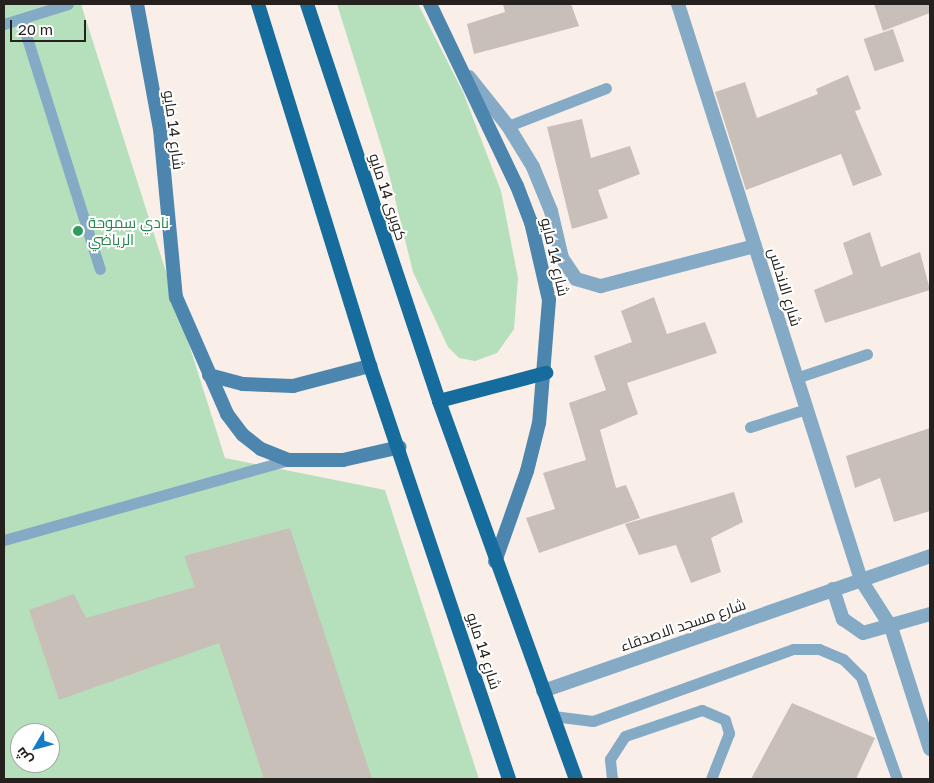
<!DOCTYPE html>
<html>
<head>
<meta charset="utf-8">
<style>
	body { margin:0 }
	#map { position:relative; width:934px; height:783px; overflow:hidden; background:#f9efe8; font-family:"Golos Text",Cairo,sans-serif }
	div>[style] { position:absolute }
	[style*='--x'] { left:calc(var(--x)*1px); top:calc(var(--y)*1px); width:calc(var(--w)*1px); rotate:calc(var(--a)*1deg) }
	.green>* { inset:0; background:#b5e0bb }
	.building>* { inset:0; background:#c8bfb8; transform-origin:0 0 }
	.service>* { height:11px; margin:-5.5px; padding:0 5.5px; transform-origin:5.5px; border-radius:5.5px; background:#84aac6 }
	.minor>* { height:14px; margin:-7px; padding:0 7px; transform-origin:7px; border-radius:7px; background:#84aac6 }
	.tertiary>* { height:14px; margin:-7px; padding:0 7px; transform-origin:7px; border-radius:7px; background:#84aac6 }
	.secondary>* { height:14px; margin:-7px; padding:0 7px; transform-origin:7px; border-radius:7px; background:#4c86af }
	.primary>* { height:14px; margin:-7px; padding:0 7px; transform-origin:7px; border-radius:7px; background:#176c9e }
	.dots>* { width:14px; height:14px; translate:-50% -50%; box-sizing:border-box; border:2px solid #fff; border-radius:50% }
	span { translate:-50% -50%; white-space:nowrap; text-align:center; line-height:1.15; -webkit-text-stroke:4px #fff; paint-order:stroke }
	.street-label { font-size:15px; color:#24211e }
	.leisure-label { font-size:15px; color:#27864d }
	.left { translate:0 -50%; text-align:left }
	.frame { position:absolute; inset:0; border:5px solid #24211e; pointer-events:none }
	.north { position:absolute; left:10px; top:723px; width:50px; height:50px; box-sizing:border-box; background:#fff; border:1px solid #a7a6a5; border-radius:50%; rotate:233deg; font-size:14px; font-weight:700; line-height:20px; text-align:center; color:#24211e }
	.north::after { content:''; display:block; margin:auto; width:18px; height:22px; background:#157dc8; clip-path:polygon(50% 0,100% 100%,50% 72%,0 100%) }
	.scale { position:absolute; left:10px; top:20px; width:76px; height:22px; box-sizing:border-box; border:2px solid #24211e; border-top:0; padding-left:6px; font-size:15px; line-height:18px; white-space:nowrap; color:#24211e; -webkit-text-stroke:4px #fff; paint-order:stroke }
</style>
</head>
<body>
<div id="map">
	<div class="green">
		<i style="clip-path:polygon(evenodd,4px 4px,81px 4px,225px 458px,385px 490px,479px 779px,4px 779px,4px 4px,20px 733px,50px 733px,50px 763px,20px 763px,20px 733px)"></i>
		<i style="clip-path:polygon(337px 4px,418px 4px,463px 92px,501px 191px,518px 278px,514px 329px,497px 353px,475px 361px,459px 358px,448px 347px,413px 272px,385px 158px)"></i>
	</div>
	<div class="building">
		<i style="clip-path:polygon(503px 4px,571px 4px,579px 26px,474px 54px,467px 24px,505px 12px)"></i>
		<i style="clip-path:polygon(874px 4px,930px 4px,930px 13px,883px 31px)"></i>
		<i style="left:893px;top:29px;width:34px;height:31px;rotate:71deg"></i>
		<i style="clip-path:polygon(848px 75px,861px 109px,855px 111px,882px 175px,853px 186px,841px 154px,746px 190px,715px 92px,745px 82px,757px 118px,818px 94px,816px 89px)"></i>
		<i style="clip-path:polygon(582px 119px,591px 158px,630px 146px,640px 174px,598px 190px,608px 218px,572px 229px,547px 127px)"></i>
		<i style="clip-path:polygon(870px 232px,881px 267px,920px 252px,930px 290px,825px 323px,814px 290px,853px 274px,843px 243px)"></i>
		<i style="clip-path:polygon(654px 297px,667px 334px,705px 322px,717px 353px,627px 383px,638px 414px,600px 430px,616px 488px,626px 485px,640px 518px,539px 553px,526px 518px,555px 509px,543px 473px,586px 460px,569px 403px,606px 390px,594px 356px,632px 342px,621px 311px)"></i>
		<i style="clip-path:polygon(930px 428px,930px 511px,894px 522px,880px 478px,855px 488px,846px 456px)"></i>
		<i style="clip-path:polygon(734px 492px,743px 522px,711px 538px,721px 572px,691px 583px,676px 545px,639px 555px,625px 524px)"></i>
		<i style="clip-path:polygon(290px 528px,372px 779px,264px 779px,219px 643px,59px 700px,29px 610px,74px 594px,86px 618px,195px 587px,184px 556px)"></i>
		<i style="clip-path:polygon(792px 703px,875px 738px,856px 779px,751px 779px)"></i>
	</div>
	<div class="service">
		<i style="--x:21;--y:19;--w:262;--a:72.5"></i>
		<i style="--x:4;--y:24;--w:67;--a:-17.4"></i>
		<i style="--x:508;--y:126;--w:105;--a:-21.2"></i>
		<i style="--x:796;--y:378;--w:75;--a:-18.7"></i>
		<i style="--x:750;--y:427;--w:59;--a:-17.8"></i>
		<i style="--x:4;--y:540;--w:295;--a:-15.7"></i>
		<i style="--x:553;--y:716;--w:40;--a:7.1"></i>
		<i style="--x:593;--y:721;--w:213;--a:-19.8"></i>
		<i style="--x:793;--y:649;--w:26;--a:0"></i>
		<i style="--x:819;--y:649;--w:26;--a:23"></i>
		<i style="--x:843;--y:659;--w:25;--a:45"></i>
		<i style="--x:861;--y:677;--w:108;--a:70.6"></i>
		<i style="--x:612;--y:779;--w:20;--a:-96"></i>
		<i style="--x:610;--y:759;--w:27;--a:-57"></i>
		<i style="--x:625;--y:736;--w:81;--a:-18.7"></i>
		<i style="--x:702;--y:710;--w:25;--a:23"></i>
		<i style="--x:725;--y:720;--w:14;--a:73"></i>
		<i style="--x:729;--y:733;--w:49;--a:111.4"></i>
	</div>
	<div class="minor">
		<i style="--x:678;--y:4;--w:604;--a:72.37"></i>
		<i style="--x:861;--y:580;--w:56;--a:57.4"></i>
		<i style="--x:891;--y:627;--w:128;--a:72.3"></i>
		<i style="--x:469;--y:77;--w:63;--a:51.5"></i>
		<i style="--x:508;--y:126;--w:48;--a:58.6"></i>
		<i style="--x:533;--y:167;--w:48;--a:67.8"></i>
		<i style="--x:551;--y:211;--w:48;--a:76.8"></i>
		<i style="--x:562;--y:258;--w:25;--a:56"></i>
		<i style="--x:576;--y:279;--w:26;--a:16"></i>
		<i style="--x:601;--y:286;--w:159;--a:-14.6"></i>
	</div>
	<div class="tertiary">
		<i style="--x:833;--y:589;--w:32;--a:72"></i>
		<i style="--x:843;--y:619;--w:24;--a:35"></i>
		<i style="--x:863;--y:633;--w:70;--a:-15.8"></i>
		<i style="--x:543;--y:691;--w:410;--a:-19.2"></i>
	</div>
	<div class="secondary">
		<i style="--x:137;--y:4;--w:127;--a:79.6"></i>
		<i style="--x:160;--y:129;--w:169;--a:84.6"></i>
		<i style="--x:176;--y:297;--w:128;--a:66.4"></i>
		<i style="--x:227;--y:414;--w:26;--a:53"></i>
		<i style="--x:243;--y:435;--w:23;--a:38"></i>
		<i style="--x:261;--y:449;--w:29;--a:22"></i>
		<i style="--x:288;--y:460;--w:55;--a:0"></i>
		<i style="--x:343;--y:460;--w:58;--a:-12.8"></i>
		<i style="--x:430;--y:4;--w:202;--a:64.5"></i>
		<i style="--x:517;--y:186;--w:39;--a:69"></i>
		<i style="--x:531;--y:222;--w:80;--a:77"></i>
		<i style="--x:549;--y:300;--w:123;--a:94.6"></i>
		<i style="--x:539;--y:423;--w:49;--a:104"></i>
		<i style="--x:527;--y:471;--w:96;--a:109.4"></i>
		<i style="--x:209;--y:375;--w:35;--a:15"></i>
		<i style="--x:243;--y:384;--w:50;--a:2.3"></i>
		<i style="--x:293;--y:386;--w:80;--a:-14.6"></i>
	</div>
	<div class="primary">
		<i style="--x:258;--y:4;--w:379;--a:72.8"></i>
		<i style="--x:370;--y:366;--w:436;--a:71.4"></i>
		<i style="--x:307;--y:4;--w:418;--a:71.6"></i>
		<i style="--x:439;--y:401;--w:402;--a:70.1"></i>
		<i style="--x:439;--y:401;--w:111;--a:-14.7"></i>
	</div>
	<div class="dots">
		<i style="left:78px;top:231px;background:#2e9e5b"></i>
	</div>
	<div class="street-label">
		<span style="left:174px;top:130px;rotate:83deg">شارع 14 مايو</span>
		<span style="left:388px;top:197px;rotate:72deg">كوبرى 14 مايو</span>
		<span style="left:555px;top:257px;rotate:77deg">شارع 14 مايو</span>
		<span style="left:785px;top:287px;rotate:73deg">شارع الاندلس</span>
		<span style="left:683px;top:625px;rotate:-19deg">شارع مسجد الاصدقاء</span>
		<span style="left:484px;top:651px;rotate:72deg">شارع 14 مايو</span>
	</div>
	<div class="leisure-label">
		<span class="left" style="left:88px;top:231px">نادي سموحة<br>الرياضي</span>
	</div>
	<div class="frame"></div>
	<div class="north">ش</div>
	<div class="scale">20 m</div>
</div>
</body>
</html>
